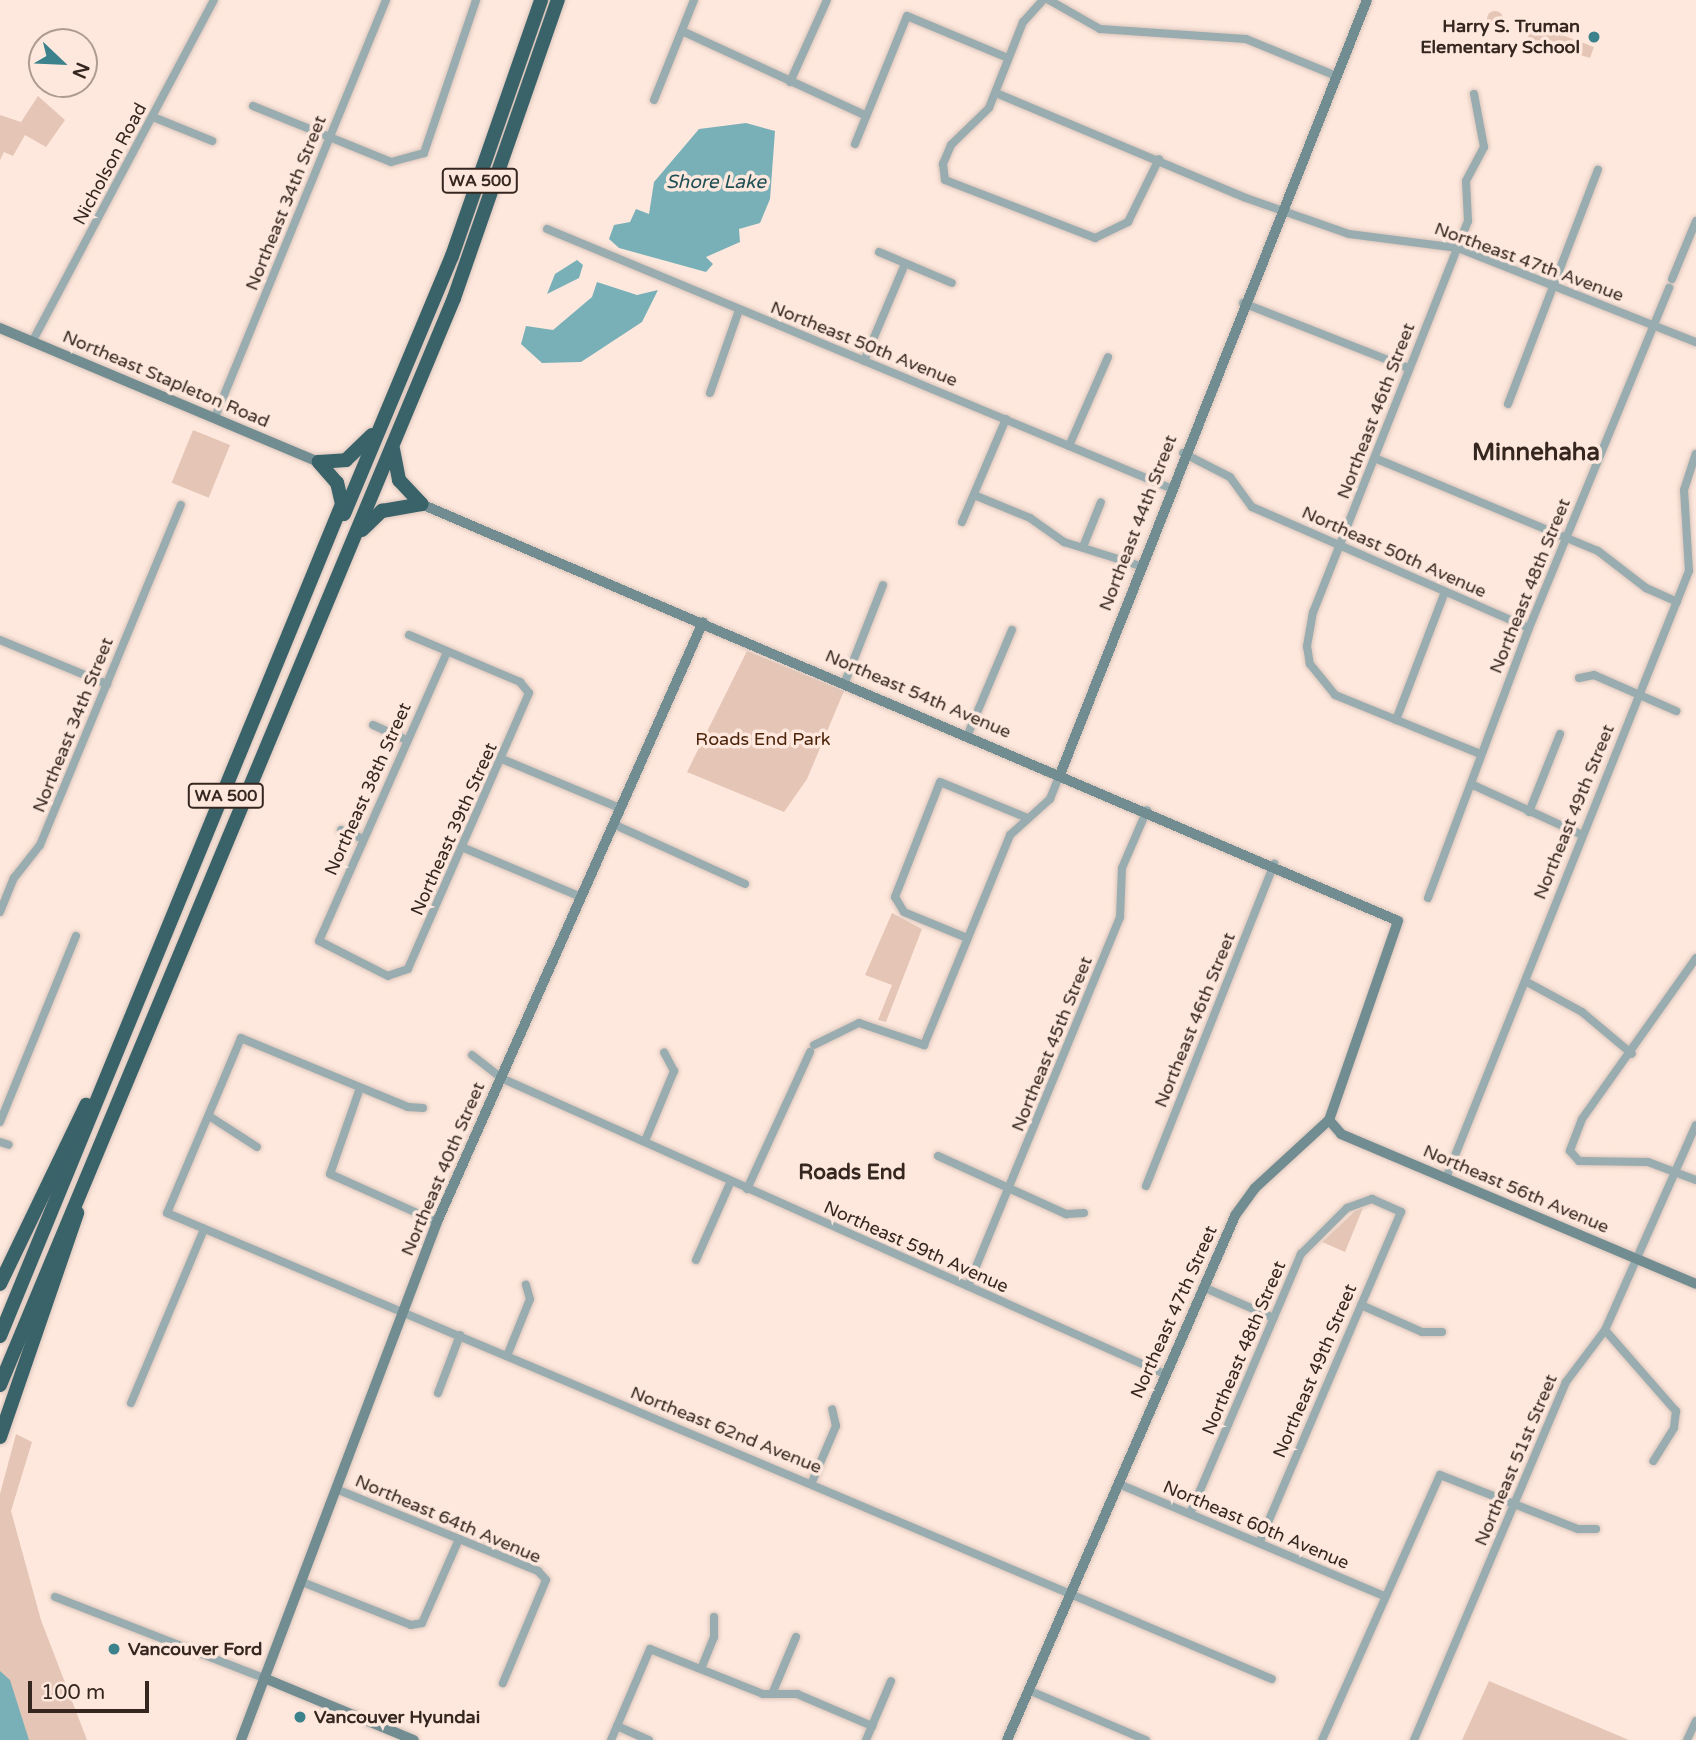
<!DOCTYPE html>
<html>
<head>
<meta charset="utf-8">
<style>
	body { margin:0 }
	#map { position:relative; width:1696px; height:1740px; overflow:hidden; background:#fee8dd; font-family:"Varela Round",sans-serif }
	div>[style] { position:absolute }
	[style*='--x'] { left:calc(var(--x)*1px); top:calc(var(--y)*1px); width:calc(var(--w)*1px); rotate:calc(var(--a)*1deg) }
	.green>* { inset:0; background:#e5c6b6; transform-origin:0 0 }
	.round { border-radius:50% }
	.water>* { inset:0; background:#79b0b8 }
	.roads { filter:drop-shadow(0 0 2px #dac5bb) drop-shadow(0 0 2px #dac5bb) }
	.street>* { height:8px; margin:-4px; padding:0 4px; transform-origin:4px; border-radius:4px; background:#99acaf }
	.secondary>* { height:10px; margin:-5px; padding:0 5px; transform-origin:5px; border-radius:5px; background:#718d91 }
	.highway>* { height:14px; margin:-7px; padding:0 7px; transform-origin:7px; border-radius:7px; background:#396269 }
	.dots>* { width:19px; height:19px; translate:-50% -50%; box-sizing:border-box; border:4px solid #fee8dd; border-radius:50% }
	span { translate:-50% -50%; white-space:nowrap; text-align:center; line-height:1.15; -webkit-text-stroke:7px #fee8dd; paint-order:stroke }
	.shield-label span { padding:2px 5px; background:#fee8dd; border:2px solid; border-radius:5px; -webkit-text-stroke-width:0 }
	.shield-label { font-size:16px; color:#352720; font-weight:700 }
	.poi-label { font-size:18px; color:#352720; font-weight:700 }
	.right { translate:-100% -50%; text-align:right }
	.left { translate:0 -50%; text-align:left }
	.street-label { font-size:18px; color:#352720 }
	.park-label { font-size:18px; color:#4c240b }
	.water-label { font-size:19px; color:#1f4f56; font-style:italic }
	.quarter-label { font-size:21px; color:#352720; font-weight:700 }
	.district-label { font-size:24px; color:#352720; font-weight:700 }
	.north { position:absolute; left:28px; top:28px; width:70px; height:70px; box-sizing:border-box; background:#fee8dd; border:2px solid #ae9b91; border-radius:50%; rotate:113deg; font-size:19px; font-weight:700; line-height:28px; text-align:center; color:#352720 }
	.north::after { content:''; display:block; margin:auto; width:24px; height:32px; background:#3b828c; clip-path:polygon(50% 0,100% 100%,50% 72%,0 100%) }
	.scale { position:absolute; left:28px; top:1681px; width:121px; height:32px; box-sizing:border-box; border:4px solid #352720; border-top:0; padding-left:9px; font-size:21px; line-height:24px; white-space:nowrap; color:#352720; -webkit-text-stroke:5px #fee8dd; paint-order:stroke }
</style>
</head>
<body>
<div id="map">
	<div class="green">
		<i class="round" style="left:1487px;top:11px;width:16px;height:16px"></i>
		<i style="clip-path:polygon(1533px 24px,1594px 47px,1590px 58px,1527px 39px)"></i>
		<i style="clip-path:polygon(38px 96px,65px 120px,46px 147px,25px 135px,13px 156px,4px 152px,0 160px,0 115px,21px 122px)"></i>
		<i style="left:193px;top:430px;width:40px;height:57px;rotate:22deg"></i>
		<i style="clip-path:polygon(747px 651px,844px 691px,807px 779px,784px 812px,687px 772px)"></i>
		<i style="clip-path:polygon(892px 913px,922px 929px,886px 1022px,878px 1020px,892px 985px,865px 975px)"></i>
		<i style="clip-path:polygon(1363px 1208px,1345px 1252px,1322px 1242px,1355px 1211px)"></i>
		<i style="clip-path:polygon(16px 1434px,32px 1442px,11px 1511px,41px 1620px,87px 1740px,0 1740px,0 1494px)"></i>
		<i style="clip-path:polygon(1489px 1681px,1546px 1705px,1629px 1740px,1462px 1740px)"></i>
	</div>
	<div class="water">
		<i style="clip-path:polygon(746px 123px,775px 131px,770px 199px,760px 223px,739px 229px,740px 242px,706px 257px,713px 264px,706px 272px,619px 248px,609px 239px,614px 225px,630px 222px,636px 209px,649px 214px,654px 182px,699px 129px)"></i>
		<i style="clip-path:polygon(577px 260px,583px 265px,579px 278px,547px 294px,555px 274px)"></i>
		<i style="clip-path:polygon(597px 282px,637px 295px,658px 290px,642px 322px,581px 362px,542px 363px,521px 344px,526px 326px,553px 330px,592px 297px)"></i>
		<i style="clip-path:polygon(0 1671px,10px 1680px,29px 1740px,0 1740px)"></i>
	</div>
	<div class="roads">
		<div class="street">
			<i style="--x:1043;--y:0;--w:30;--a:132"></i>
			<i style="--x:1023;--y:22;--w:92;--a:111.6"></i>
			<i style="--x:989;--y:108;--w:53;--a:135.8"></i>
			<i style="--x:951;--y:145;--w:21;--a:113"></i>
			<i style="--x:943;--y:164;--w:16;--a:83"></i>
			<i style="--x:945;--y:180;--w:161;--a:21.1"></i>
			<i style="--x:1095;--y:238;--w:37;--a:-26"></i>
			<i style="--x:1128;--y:222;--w:70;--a:-63.8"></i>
			<i style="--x:1049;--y:0;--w:59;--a:29.6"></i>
			<i style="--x:1100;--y:29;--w:146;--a:3.9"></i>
			<i style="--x:1246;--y:39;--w:97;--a:22.3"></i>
			<i style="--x:682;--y:31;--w:201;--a:24.7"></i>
			<i style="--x:790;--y:82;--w:90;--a:-65.7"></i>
			<i style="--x:996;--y:93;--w:271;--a:22.8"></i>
			<i style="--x:1246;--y:198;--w:109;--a:19.3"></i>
			<i style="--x:1349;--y:234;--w:110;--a:7.3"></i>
			<i style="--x:1458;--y:248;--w:256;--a:21.6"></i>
			<i style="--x:1474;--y:94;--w:54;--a:79.3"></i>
			<i style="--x:1484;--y:147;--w:38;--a:118"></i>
			<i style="--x:1466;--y:181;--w:40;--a:87.1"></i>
			<i style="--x:1468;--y:221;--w:421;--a:111.6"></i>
			<i style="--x:1313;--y:612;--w:35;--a:100"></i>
			<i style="--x:1307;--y:646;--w:18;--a:81"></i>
			<i style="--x:1310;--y:664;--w:40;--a:51"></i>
			<i style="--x:1335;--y:695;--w:157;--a:22.1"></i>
			<i style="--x:654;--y:100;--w:108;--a:-68.2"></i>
			<i style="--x:253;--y:106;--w:149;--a:22.1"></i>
			<i style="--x:391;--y:162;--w:34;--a:-15"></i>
			<i style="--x:424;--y:153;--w:162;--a:-71.2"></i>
			<i style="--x:153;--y:117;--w:64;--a:22.1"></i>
			<i style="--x:855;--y:144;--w:138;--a:-67.9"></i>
			<i style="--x:907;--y:16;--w:109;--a:22.6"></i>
			<i style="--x:547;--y:229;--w:675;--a:22.57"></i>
			<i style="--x:879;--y:252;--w:79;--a:23"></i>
			<i style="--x:1672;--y:279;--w:63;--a:-67.5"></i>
			<i style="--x:1243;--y:303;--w:177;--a:21.5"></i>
			<i style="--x:32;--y:342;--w:387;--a:-62"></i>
			<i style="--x:864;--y:361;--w:105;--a:-67.1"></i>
			<i style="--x:710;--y:393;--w:88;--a:-70.7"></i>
			<i style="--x:1508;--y:404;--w:251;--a:-69"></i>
			<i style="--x:215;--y:417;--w:451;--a:-67.7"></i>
			<i style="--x:1069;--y:446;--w:97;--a:-66.3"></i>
			<i style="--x:1183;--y:453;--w:53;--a:27.1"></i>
			<i style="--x:1230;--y:477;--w:37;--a:54"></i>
			<i style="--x:1252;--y:507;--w:302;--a:23.6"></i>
			<i style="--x:1377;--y:459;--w:239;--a:22.6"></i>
			<i style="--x:1598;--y:551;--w:61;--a:37.6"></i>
			<i style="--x:1646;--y:588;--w:34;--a:24"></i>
			<i style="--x:974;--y:495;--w:61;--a:22.3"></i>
			<i style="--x:1030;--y:518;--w:42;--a:35.2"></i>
			<i style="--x:1064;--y:542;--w:80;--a:17.5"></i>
			<i style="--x:962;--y:522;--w:112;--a:-66.9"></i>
			<i style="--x:1083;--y:547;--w:48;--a:-68.2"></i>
			<i style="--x:409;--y:635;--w:121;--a:22.9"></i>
			<i style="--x:520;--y:682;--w:14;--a:51"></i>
			<i style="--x:529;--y:693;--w:301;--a:113.7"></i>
			<i style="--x:408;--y:969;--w:21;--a:161"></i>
			<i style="--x:388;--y:976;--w:77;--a:-153.1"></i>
			<i style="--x:319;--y:941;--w:316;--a:-66.1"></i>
			<i style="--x:0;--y:640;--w:116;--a:22.4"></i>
			<i style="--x:1579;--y:678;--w:15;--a:-11"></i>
			<i style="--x:1594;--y:675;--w:90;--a:23.7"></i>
			<i style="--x:845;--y:682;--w:104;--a:-68.6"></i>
			<i style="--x:1396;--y:720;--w:135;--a:-69.1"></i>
			<i style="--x:373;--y:725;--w:37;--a:24"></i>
			<i style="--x:968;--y:734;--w:113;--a:-67.1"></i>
			<i style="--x:502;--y:759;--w:128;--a:22.6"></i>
			<i style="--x:1473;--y:785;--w:118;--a:24.6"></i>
			<i style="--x:1529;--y:812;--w:84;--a:-68.3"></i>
			<i style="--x:613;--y:824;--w:145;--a:24.4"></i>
			<i style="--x:341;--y:830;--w:24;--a:22"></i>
			<i style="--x:464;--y:848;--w:127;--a:22.7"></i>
			<i style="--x:1428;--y:898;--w:288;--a:-69.5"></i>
			<i style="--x:1529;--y:628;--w:368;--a:-67.6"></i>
			<i style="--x:0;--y:912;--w:37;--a:-68"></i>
			<i style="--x:14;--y:878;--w:42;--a:-51.8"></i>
			<i style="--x:40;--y:845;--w:368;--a:-67.5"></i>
			<i style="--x:967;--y:938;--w:68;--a:-157.6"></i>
			<i style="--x:904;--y:912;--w:17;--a:-121"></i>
			<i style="--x:895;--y:897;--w:123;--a:-68.6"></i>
			<i style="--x:940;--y:782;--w:92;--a:22.4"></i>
			<i style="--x:1696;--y:958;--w:197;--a:125.3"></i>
			<i style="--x:1582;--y:1119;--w:34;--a:111"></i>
			<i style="--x:1570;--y:1151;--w:13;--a:48"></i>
			<i style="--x:1579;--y:1161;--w:69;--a:0.8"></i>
			<i style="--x:1648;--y:1162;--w:51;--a:20.6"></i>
			<i style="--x:1525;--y:981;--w:65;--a:28.5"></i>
			<i style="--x:1582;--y:1012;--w:65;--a:40"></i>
			<i style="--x:814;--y:1045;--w:50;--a:-26.1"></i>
			<i style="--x:859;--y:1023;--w:69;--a:18.7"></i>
			<i style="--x:924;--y:1045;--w:227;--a:-67.7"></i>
			<i style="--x:1010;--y:835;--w:54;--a:-42"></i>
			<i style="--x:1050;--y:799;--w:29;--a:-68"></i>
			<i style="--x:472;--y:1055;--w:37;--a:38"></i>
			<i style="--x:501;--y:1078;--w:727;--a:24.03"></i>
			<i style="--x:360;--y:1088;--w:91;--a:109.2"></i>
			<i style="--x:330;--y:1174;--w:117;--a:24.2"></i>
			<i style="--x:423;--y:1108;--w:15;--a:-176"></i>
			<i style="--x:408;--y:1107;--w:181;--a:-157.6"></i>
			<i style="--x:241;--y:1038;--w:190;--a:112.9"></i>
			<i style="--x:167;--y:1213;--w:1199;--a:22.87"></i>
			<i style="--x:209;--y:1116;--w:57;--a:32.9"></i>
			<i style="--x:0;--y:1122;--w:201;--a:-67.8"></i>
			<i style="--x:645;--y:1141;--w:76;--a:-67.5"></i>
			<i style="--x:674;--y:1071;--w:21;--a:-118"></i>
			<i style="--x:0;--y:1142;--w:9;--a:18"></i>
			<i style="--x:938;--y:1156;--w:141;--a:24.4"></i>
			<i style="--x:1066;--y:1214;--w:18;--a:-3"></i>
			<i style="--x:1446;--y:1178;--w:654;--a:-68.18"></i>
			<i style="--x:1689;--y:571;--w:81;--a:-93.5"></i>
			<i style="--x:1684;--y:490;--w:38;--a:-72"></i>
			<i style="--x:1146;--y:1186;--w:347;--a:-68.3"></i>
			<i style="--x:747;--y:1189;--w:151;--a:-65.3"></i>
			<i style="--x:696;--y:1260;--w:86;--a:-66.1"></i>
			<i style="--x:968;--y:1286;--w:399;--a:-67.6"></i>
			<i style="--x:1120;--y:917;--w:49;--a:-87.7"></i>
			<i style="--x:1122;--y:868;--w:63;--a:-66.7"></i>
			<i style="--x:1203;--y:1287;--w:77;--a:23.6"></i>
			<i style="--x:1361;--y:1305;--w:67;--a:23.9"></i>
			<i style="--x:1422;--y:1332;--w:20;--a:0"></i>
			<i style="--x:1605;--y:1330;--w:108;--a:48.8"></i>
			<i style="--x:1676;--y:1411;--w:17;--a:97"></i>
			<i style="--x:1674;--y:1428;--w:39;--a:122"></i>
			<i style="--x:507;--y:1356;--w:61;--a:-68"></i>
			<i style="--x:530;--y:1299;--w:15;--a:-106"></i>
			<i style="--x:438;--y:1393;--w:62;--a:-69.2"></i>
			<i style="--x:131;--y:1403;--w:189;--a:-67.2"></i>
			<i style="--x:812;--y:1482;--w:61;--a:-66.8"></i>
			<i style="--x:836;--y:1426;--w:17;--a:-103"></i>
			<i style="--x:1119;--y:1484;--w:285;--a:22.9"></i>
			<i style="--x:336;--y:1489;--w:218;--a:22.1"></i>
			<i style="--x:538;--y:1571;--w:12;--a:48"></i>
			<i style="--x:546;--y:1580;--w:112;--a:112.7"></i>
			<i style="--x:1190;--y:1514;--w:283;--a:-66.9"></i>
			<i style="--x:1301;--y:1254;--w:65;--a:-45"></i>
			<i style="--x:1347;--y:1208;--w:27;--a:-20"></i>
			<i style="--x:1372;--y:1199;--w:32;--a:24"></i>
			<i style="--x:1401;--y:1212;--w:360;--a:113.2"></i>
			<i style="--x:302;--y:1582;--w:117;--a:21.5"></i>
			<i style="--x:411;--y:1625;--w:11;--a:-10"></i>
			<i style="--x:422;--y:1623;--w:92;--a:-66.2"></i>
			<i style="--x:55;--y:1597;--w:224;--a:21.2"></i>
			<i style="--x:701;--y:1669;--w:35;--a:-68"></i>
			<i style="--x:714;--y:1637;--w:20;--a:-90"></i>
			<i style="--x:1028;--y:1690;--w:128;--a:23"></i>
			<i style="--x:772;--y:1694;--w:62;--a:-67.2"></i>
			<i style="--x:617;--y:1726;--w:35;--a:24"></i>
			<i style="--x:611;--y:1740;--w:99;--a:-66.8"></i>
			<i style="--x:650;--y:1649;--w:122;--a:21.7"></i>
			<i style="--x:763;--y:1694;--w:34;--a:0"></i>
			<i style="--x:797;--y:1694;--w:82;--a:23.1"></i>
			<i style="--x:866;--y:1740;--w:64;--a:-67"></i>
			<i style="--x:1322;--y:1740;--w:290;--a:-66"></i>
			<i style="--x:1440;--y:1475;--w:148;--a:21.4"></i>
			<i style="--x:1578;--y:1529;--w:18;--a:0"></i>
			<i style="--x:1414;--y:1740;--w:389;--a:-67"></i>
			<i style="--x:1566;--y:1382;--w:65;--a:-53.1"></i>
			<i style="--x:1605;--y:1330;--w:224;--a:-66.1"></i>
			<i style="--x:1687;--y:1740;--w:21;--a:-65"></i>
		</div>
		<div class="secondary">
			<i style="--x:0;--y:328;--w:346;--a:22.8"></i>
			<i style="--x:421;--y:504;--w:1062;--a:23.11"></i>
			<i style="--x:1398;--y:921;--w:211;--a:109.1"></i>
			<i style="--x:1329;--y:1120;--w:100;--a:137.4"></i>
			<i style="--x:1255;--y:1188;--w:34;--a:126"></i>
			<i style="--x:1235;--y:1216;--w:571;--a:113.51"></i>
			<i style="--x:1061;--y:772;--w:830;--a:-68.38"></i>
			<i style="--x:1329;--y:1120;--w:18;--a:49"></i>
			<i style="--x:1341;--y:1134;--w:385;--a:22.9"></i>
			<i style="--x:264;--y:1678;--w:162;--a:22.5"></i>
			<i style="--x:241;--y:1740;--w:554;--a:-69.27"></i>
			<i style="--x:437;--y:1222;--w:656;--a:-66.09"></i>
		</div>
		<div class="highway">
			<i style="--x:393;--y:449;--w:32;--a:79"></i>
			<i style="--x:399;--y:480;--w:33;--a:47"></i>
			<i style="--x:319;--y:462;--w:27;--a:-4"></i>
			<i style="--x:346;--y:460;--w:36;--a:-44"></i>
			<i style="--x:344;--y:514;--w:280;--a:-67.3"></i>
			<i style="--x:452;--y:256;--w:271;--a:-70.8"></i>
			<i style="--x:362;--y:530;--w:28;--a:-44"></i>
			<i style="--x:382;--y:511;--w:40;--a:-10"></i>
			<i style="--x:0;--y:1284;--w:199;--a:-64.3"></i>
			<i style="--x:0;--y:1336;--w:900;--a:-67.65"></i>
			<i style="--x:342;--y:504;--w:22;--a:-103"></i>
			<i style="--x:337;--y:483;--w:28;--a:-131"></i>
			<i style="--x:0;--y:1385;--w:1178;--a:-67.33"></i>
			<i style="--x:454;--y:298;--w:316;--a:-70.8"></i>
			<i style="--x:0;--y:1437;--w:237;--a:-71"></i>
		</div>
	</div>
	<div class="dots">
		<i style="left:1594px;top:37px;background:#3b828c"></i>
		<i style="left:114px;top:1649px;background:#3b828c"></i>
		<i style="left:300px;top:1717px;background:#3b828c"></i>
	</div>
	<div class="shield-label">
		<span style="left:480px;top:181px">WA 500</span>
		<span style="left:226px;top:796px">WA 500</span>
	</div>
	<div class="poi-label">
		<span class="right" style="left:1580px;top:37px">Harry S. Truman<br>Elementary School</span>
		<span class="left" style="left:128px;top:1649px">Vancouver Ford</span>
		<span class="left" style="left:314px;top:1717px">Vancouver Hyundai</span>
	</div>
	<div class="street-label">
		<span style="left:110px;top:164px;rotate:-62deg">Nicholson Road</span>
		<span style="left:286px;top:203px;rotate:-68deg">Northeast 34th Street</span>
		<span style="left:1529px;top:262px;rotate:20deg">Northeast 47th Avenue</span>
		<span style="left:864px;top:344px;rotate:22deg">Northeast 50th Avenue</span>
		<span style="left:166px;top:379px;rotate:23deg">Northeast Stapleton Road</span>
		<span style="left:1376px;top:411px;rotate:-69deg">Northeast 46th Street</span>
		<span style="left:1138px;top:523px;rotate:-69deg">Northeast 44th Street</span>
		<span style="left:1394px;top:552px;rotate:24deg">Northeast 50th Avenue</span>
		<span style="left:1530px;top:586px;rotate:-68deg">Northeast 48th Street</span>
		<span style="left:918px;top:694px;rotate:23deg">Northeast 54th Avenue</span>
		<span style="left:73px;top:725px;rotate:-68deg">Northeast 34th Street</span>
		<span style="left:368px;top:789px;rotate:-66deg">Northeast 38th Street</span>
		<span style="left:1574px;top:812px;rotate:-68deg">Northeast 49th Street</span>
		<span style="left:454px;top:829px;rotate:-66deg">Northeast 39th Street</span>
		<span style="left:1195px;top:1020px;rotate:-68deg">Northeast 46th Street</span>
		<span style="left:1052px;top:1044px;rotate:-68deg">Northeast 45th Street</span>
		<span style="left:443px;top:1169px;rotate:-67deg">Northeast 40th Street</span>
		<span style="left:1516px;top:1189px;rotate:23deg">Northeast 56th Avenue</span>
		<span style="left:916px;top:1247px;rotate:24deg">Northeast 59th Avenue</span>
		<span style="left:1174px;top:1312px;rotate:-66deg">Northeast 47th Street</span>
		<span style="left:1244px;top:1348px;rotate:-67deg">Northeast 48th Street</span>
		<span style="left:1315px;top:1371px;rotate:-67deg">Northeast 49th Street</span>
		<span style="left:726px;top:1430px;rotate:22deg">Northeast 62nd Avenue</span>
		<span style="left:1516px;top:1460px;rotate:-67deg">Northeast 51st Street</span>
		<span style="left:448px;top:1519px;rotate:23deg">Northeast 64th Avenue</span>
		<span style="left:1256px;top:1525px;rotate:23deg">Northeast 60th Avenue</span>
	</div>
	<div class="park-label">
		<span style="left:763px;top:739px">Roads End Park</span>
	</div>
	<div class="water-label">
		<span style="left:716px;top:183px">Shore Lake</span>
	</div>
	<div class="quarter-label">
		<span style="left:852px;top:1173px">Roads End</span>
	</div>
	<div class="district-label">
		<span style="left:1536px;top:453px">Minnehaha</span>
	</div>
	<div class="north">N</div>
	<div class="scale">100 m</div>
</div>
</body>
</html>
